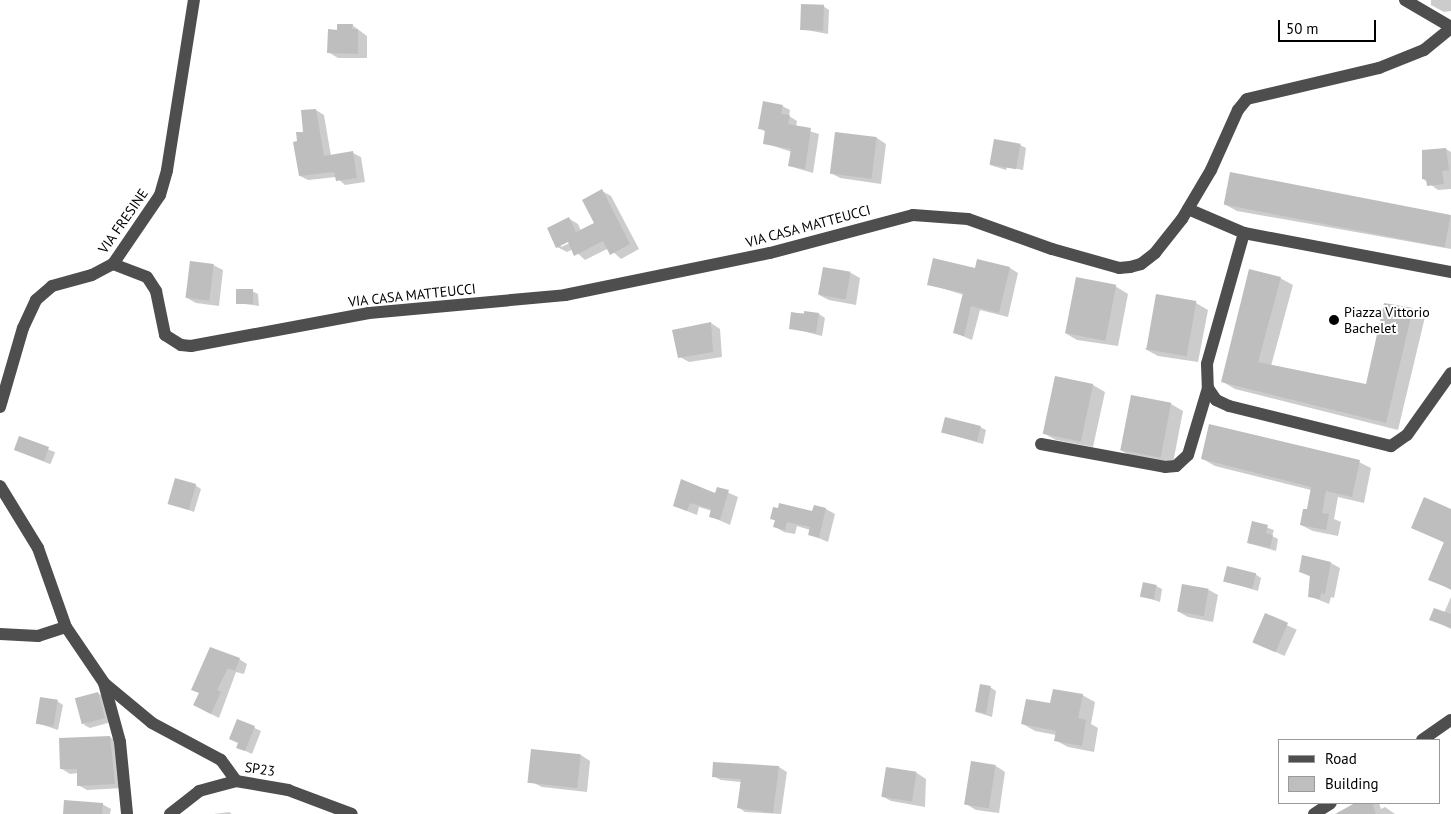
<!DOCTYPE html>
<html>
<head>
<meta charset="utf-8">
<style>
	body { margin:0 }
	#map { position:relative; width:1451px; height:814px; overflow:hidden; background:#fff; font-family:"PT Sans",sans-serif }
	div>[style] { position:absolute }
	[style*='--x'] { left:calc(var(--x)*1px); top:calc(var(--y)*1px); width:calc(var(--w)*1px); rotate:calc(var(--a)*1deg) }
	.shadow>* { inset:0; background:#0003; transform-origin:0 0 }
	.building>* { inset:0; background:#bebebe; transform-origin:0 0 }
	.minor>* { height:12px; margin:-6px; padding:0 6px; transform-origin:6px; border-radius:6px; background:#4e4e4e }
	.dots>* { width:14px; height:14px; translate:-50% -50%; box-sizing:border-box; border:2px solid #fff; border-radius:50% }
	span { translate:-50% -50%; white-space:nowrap; text-align:center; line-height:1.15; -webkit-text-stroke:4px #fff; paint-order:stroke }
	.street-label { font-size:14px; color:#000 }
	.poi-label { font-size:14px; color:#000 }
	.left { translate:0 -50%; text-align:left }
	.legend { position:absolute; left:1278px; top:739px; width:162px; height:65px; box-sizing:border-box; background:#fff; border:1px solid #999; margin:0; padding:6px 9px; list-style:none; font-size:15px; color:#000 }
	.legend li { display:flex; align-items:center; gap:10px; height:25px }
	.legend b { width:25px; border:1px solid #999 }
	.scale { position:absolute; left:1278px; top:20px; width:98px; height:22px; box-sizing:border-box; border:2px solid #000; border-top:0; padding-left:6px; font-size:15px; line-height:18px; white-space:nowrap; color:#000; -webkit-text-stroke:4px #fff; paint-order:stroke }
</style>
</head>
<body>
<div id="map">
	<div class="shadow">
		<i style="clip-path:polygon(1431px 0,1451px 0,1451px 11px,1444px 12px,1431px 5px)"></i>
		<i style="clip-path:polygon(823px 6px,829px 10px,828px 34px,801px 29px)"></i>
		<i style="clip-path:polygon(352px 25px,367px 36px,367px 58px,338px 58px,328px 52px,338px 31px)"></i>
		<i style="clip-path:polygon(782px 106px,790px 110px,789px 116px,797px 121px,796px 127px,819px 134px,813px 173px,789px 166px,792px 152px,764px 143px,766px 132px,759px 128px)"></i>
		<i style="clip-path:polygon(316px 110px,324px 115px,331px 156px,353px 153px,361px 157px,365px 182px,345px 185px,336px 177px,308px 180px,300px 176px,299px 143px)"></i>
		<i style="clip-path:polygon(836px 133px,877px 138px,886px 144px,881px 184px,840px 178px,831px 173px)"></i>
		<i style="clip-path:polygon(1020px 145px,1026px 148px,1023px 170px,1007px 167px,1006px 170px,990px 165px)"></i>
		<i style="clip-path:polygon(1446px 149px,1451px 152px,1451px 189px,1438px 190px,1423px 179px)"></i>
		<i style="clip-path:polygon(evenodd,602px 191px,611px 196px,639px 249px,621px 259px,609px 248px,585px 260px,573px 249px,567px 252px,557px 247px,568px 218px,578px 224px,581px 231px,596px 223px,602px 191px,573px 238px,574px 241px,561px 247px,561px 244px,573px 238px)"></i>
		<i style="clip-path:polygon(1224px 204px,1451px 216px,1451px 249px,1237px 211px)"></i>
		<i style="clip-path:polygon(213px 265px,223px 270px,219px 306px,196px 303px,187px 298px)"></i>
		<i style="clip-path:polygon(1010px 268px,1018px 273px,1008px 317px,980px 310px,972px 340px,955px 333px,964px 295px,928px 284px,976px 269px)"></i>
		<i style="clip-path:polygon(851px 273px,860px 278px,856px 305px,829px 300px,819px 295px)"></i>
		<i style="clip-path:polygon(1280px 278px,1293px 285px,1271px 366px,1366px 386px,1412px 309px,1425px 317px,1398px 430px,1235px 389px,1223px 382px)"></i>
		<i style="clip-path:polygon(1115px 286px,1128px 294px,1118px 346px,1077px 340px,1065px 333px)"></i>
		<i style="clip-path:polygon(252px 291px,258px 294px,259px 306px,237px 303px)"></i>
		<i style="clip-path:polygon(1196px 303px,1208px 310px,1198px 362px,1158px 356px,1145px 349px)"></i>
		<i style="clip-path:polygon(792px 313px,819px 314px,825px 318px,822px 336px,790px 328px)"></i>
		<i style="clip-path:polygon(711px 323px,720px 329px,722px 357px,689px 362px,680px 357px)"></i>
		<i style="clip-path:polygon(1093px 385px,1105px 392px,1093px 447px,1056px 440px,1043px 433px)"></i>
		<i style="clip-path:polygon(1171px 404px,1183px 411px,1173px 463px,1133px 457px,1120px 450px)"></i>
		<i style="clip-path:polygon(980px 427px,986px 430px,983px 444px,942px 432px)"></i>
		<i style="left:20px;top:438px;width:38px;height:13px;rotate:22deg"></i>
		<i style="clip-path:polygon(1203px 459px,1359px 462px,1371px 468px,1364px 503px,1338px 497px,1334px 519px,1341px 522px,1338px 536px,1313px 531px,1301px 525px,1308px 511px,1311px 490px,1215px 466px)"></i>
		<i style="clip-path:polygon(195px 485px,201px 489px,194px 512px,169px 503px)"></i>
		<i style="clip-path:polygon(718px 488px,738px 497px,730px 525px,710px 516px,712px 511px,699px 507px,697px 515px,674px 506px,716px 494px)"></i>
		<i style="clip-path:polygon(826px 509px,835px 514px,828px 542px,809px 534px,810px 530px,797px 526px,795px 534px,784px 532px,775px 527px,776px 521px,772px 519px,779px 510px,813px 513px)"></i>
		<i style="clip-path:polygon(1451px 510px,1451px 590px,1430px 579px,1445px 543px,1412px 528px)"></i>
		<i style="clip-path:polygon(1253px 523px,1274px 530px,1272px 536px,1278px 539px,1276px 551px,1248px 543px)"></i>
		<i style="clip-path:polygon(1331px 563px,1340px 568px,1334px 598px,1331px 597px,1329px 604px,1309px 596px,1311px 577px,1300px 572px)"></i>
		<i style="clip-path:polygon(1255px 574px,1261px 578px,1258px 591px,1225px 581px)"></i>
		<i style="clip-path:polygon(1156px 586px,1162px 589px,1160px 602px,1142px 596px)"></i>
		<i style="clip-path:polygon(1209px 590px,1218px 595px,1213px 622px,1188px 617px,1179px 612px)"></i>
		<i style="clip-path:polygon(1451px 597px,1451px 629px,1431px 619px,1444px 613px)"></i>
		<i style="left:1265px;top:615px;width:35px;height:29px;rotate:25deg"></i>
		<i style="clip-path:polygon(239px 659px,247px 664px,244px 674px,236px 672px,219px 718px,203px 710px,200px 693px,193px 689px)"></i>
		<i style="clip-path:polygon(990px 687px,996px 691px,992px 717px,976px 712px)"></i>
		<i style="clip-path:polygon(98px 693px,104px 697px,111px 722px,90px 728px,84px 725px)"></i>
		<i style="clip-path:polygon(1082px 695px,1095px 702px,1091px 724px,1098px 728px,1094px 752px,1068px 747px,1055px 740px,1056px 735px,1035px 731px,1023px 724px)"></i>
		<i style="clip-path:polygon(57px 701px,63px 705px,58px 730px,37px 723px)"></i>
		<i style="clip-path:polygon(238px 720px,261px 731px,252px 754px,237px 747px,244px 744px)"></i>
		<i style="clip-path:polygon(110px 737px,118px 742px,123px 788px,87px 790px,78px 785px,78px 773px,70px 774px,62px 769px)"></i>
		<i style="clip-path:polygon(581px 755px,590px 761px,587px 792px,542px 787px,532px 782px)"></i>
		<i style="clip-path:polygon(714px 764px,779px 767px,787px 772px,781px 814px,745px 812px,738px 807px,741px 782px,721px 780px,713px 776px)"></i>
		<i style="clip-path:polygon(996px 766px,1005px 772px,999px 813px,976px 810px,966px 804px)"></i>
		<i style="clip-path:polygon(917px 773px,926px 779px,925px 807px,891px 801px,882px 796px)"></i>
		<i style="clip-path:polygon(1358px 803px,1379px 803px,1381px 809px,1385px 807px,1395px 814px,1345px 814px,1343px 811px)"></i>
		<i style="clip-path:polygon(102px 804px,111px 809px,110px 814px,64px 814px)"></i>
		<i style="clip-path:polygon(229px 812px,232px 814px,214px 814px)"></i>
	</div>
	<div class="building">
		<i style="left:801px;top:4px;width:23px;height:26px;rotate:2deg"></i>
		<i style="clip-path:polygon(337px 24px,353px 24px,352px 29px,358px 29px,358px 54px,327px 53px,328px 29px,337px 30px)"></i>
		<i style="clip-path:polygon(763px 101px,783px 105px,781px 114px,790px 115px,788px 124px,811px 128px,805px 169px,788px 166px,791px 149px,763px 144px,765px 130px,758px 129px)"></i>
		<i style="clip-path:polygon(316px 109px,324px 156px,353px 151px,357px 178px,336px 181px,334px 172px,299px 176px,293px 142px,297px 141px,296px 132px,303px 132px,301px 110px)"></i>
		<i style="left:835px;top:132px;width:42px;height:42px;rotate:7deg"></i>
		<i style="left:994px;top:139px;width:27px;height:26px;rotate:10deg"></i>
		<i style="clip-path:polygon(1446px 148px,1449px 170px,1442px 171px,1444px 184px,1427px 186px,1426px 179px,1422px 179px,1422px 150px)"></i>
		<i style="left:1230px;top:172px;width:225px;height:33px;rotate:11deg"></i>
		<i style="clip-path:polygon(602px 189px,630px 244px,610px 255px,603px 241px,574px 256px,568px 242px,556px 248px,547px 228px,569px 217px,576px 232px,594px 223px,582px 200px)"></i>
		<i style="clip-path:polygon(933px 258px,975px 268px,977px 259px,1010px 267px,999px 313px,971px 306px,964px 336px,953px 333px,963px 293px,927px 285px)"></i>
		<i style="left:190px;top:261px;width:24px;height:37px;rotate:7deg"></i>
		<i style="left:823px;top:267px;width:28px;height:28px;rotate:10deg"></i>
		<i style="clip-path:polygon(1249px 269px,1281px 277px,1258px 362px,1366px 384px,1384px 303px,1413px 308px,1386px 423px,1221px 382px)"></i>
		<i style="left:1076px;top:277px;width:41px;height:57px;rotate:11deg"></i>
		<i style="left:236px;top:289px;width:17px;height:15px"></i>
		<i style="left:1156px;top:294px;width:41px;height:56px;rotate:10deg"></i>
		<i style="clip-path:polygon(804px 311px,819px 313px,816px 333px,789px 329px,791px 312px,804px 314px)"></i>
		<i style="clip-path:polygon(711px 322px,713px 352px,678px 358px,672px 330px)"></i>
		<i style="left:1055px;top:376px;width:39px;height:59px;rotate:12deg"></i>
		<i style="left:1131px;top:395px;width:41px;height:56px;rotate:11deg"></i>
		<i style="left:945px;top:417px;width:37px;height:16px;rotate:14deg"></i>
		<i style="clip-path:polygon(1209px 424px,1360px 460px,1352px 497px,1326px 491px,1322px 513px,1329px 514px,1326px 530px,1300px 525px,1303px 509px,1307px 509px,1311px 487px,1201px 459px)"></i>
		<i style="left:19px;top:436px;width:32px;height:15px;rotate:20deg"></i>
		<i style="left:175px;top:478px;width:22px;height:27px;rotate:16deg"></i>
		<i style="clip-path:polygon(681px 479px,715px 493px,717px 487px,729px 490px,720px 520px,709px 517px,711px 509px,690px 503px,687px 511px,673px 506px)"></i>
		<i style="clip-path:polygon(1424px 497px,1451px 509px,1451px 589px,1428px 580px,1444px 542px,1411px 528px)"></i>
		<i style="clip-path:polygon(779px 503px,812px 511px,814px 505px,826px 508px,819px 538px,808px 535px,810px 527px,787px 522px,785px 530px,773px 527px,775px 520px,770px 519px,773px 507px,778px 508px)"></i>
		<i style="clip-path:polygon(1252px 521px,1268px 525px,1266px 533px,1273px 535px,1270px 548px,1247px 543px)"></i>
		<i style="clip-path:polygon(1302px 555px,1331px 562px,1325px 594px,1321px 593px,1320px 599px,1308px 597px,1310px 575px,1299px 572px)"></i>
		<i style="left:1227px;top:566px;width:30px;height:16px;rotate:14deg"></i>
		<i style="left:1143px;top:582px;width:14px;height:15px;rotate:12deg"></i>
		<i style="left:1182px;top:584px;width:27px;height:28px;rotate:10deg"></i>
		<i style="clip-path:polygon(1434px 608px,1451px 614px,1451px 628px,1429px 620px)"></i>
		<i style="left:1265px;top:613px;width:25px;height:32px;rotate:23deg"></i>
		<i style="clip-path:polygon(210px 647px,240px 658px,235px 671px,228px 668px,217px 690px,221px 692px,211px 714px,193px 705px,199px 693px,191px 690px)"></i>
		<i style="left:980px;top:684px;width:11px;height:28px;rotate:10deg"></i>
		<i style="clip-path:polygon(1053px 689px,1083px 694px,1078px 718px,1086px 720px,1082px 746px,1054px 741px,1056px 731px,1021px 724px,1026px 699px,1050px 703px)"></i>
		<i style="left:98px;top:692px;width:27px;height:24px;rotate:75deg"></i>
		<i style="left:40px;top:697px;width:18px;height:27px;rotate:9deg"></i>
		<i style="clip-path:polygon(237px 719px,255px 726px,245px 751px,236px 748px,238px 743px,229px 739px)"></i>
		<i style="clip-path:polygon(110px 736px,115px 784px,77px 786px,77px 769px,60px 769px,59px 738px)"></i>
		<i style="left:531px;top:749px;width:50px;height:34px;rotate:6deg"></i>
		<i style="left:971px;top:761px;width:25px;height:44px;rotate:9deg"></i>
		<i style="clip-path:polygon(713px 762px,779px 766px,773px 813px,737px 808px,741px 779px,712px 777px)"></i>
		<i style="left:886px;top:767px;width:31px;height:30px;rotate:9deg"></i>
		<i style="clip-path:polygon(64px 800px,103px 803px,102px 814px,63px 814px)"></i>
		<i style="clip-path:polygon(1355px 803px,1372px 803px,1376px 814px,1335px 814px)"></i>
	</div>
	<div class="minor">
		<i style="--x:1405;--y:0;--w:53;--a:30.4"></i>
		<i style="--x:1188;--y:209;--w:61;--a:23.2"></i>
		<i style="--x:1244;--y:233;--w:211;--a:10.7"></i>
		<i style="--x:1244;--y:233;--w:136;--a:105.8"></i>
		<i style="--x:1207;--y:364;--w:24;--a:88"></i>
		<i style="--x:1208;--y:388;--w:14;--a:56"></i>
		<i style="--x:1216;--y:400;--w:14;--a:25"></i>
		<i style="--x:1229;--y:406;--w:167;--a:13.9"></i>
		<i style="--x:1391;--y:446;--w:19;--a:-35"></i>
		<i style="--x:1407;--y:435;--w:76;--a:-54.6"></i>
		<i style="--x:113;--y:264;--w:36;--a:21"></i>
		<i style="--x:147;--y:277;--w:17;--a:57"></i>
		<i style="--x:156;--y:291;--w:45;--a:78.4"></i>
		<i style="--x:165;--y:335;--w:19;--a:32"></i>
		<i style="--x:181;--y:345;--w:10;--a:6"></i>
		<i style="--x:191;--y:346;--w:181;--a:-10.5"></i>
		<i style="--x:369;--y:313;--w:197;--a:-5.2"></i>
		<i style="--x:565;--y:295;--w:209;--a:-11.6"></i>
		<i style="--x:770;--y:253;--w:148;--a:-14.9"></i>
		<i style="--x:913;--y:215;--w:55;--a:4.2"></i>
		<i style="--x:968;--y:219;--w:89;--a:19.7"></i>
		<i style="--x:1052;--y:249;--w:70;--a:15.8"></i>
		<i style="--x:1119;--y:268;--w:11;--a:-5"></i>
		<i style="--x:1130;--y:267;--w:11;--a:-15"></i>
		<i style="--x:1141;--y:264;--w:18;--a:-38"></i>
		<i style="--x:1155;--y:253;--w:43;--a:-51.5"></i>
		<i style="--x:1182;--y:219;--w:57;--a:-59.4"></i>
		<i style="--x:1211;--y:170;--w:66;--a:-65.8"></i>
		<i style="--x:1238;--y:110;--w:14;--a:-51"></i>
		<i style="--x:1247;--y:99;--w:136;--a:-13.2"></i>
		<i style="--x:1379;--y:68;--w:48;--a:-21.8"></i>
		<i style="--x:1424;--y:50;--w:35;--a:-39"></i>
		<i style="--x:0;--y:407;--w:82;--a:-73.8"></i>
		<i style="--x:23;--y:328;--w:31;--a:-65"></i>
		<i style="--x:36;--y:300;--w:21;--a:-41"></i>
		<i style="--x:52;--y:286;--w:41;--a:-15.4"></i>
		<i style="--x:92;--y:275;--w:24;--a:-28"></i>
		<i style="--x:113;--y:264;--w:83;--a:-55.7"></i>
		<i style="--x:160;--y:195;--w:26;--a:-74"></i>
		<i style="--x:167;--y:170;--w:172;--a:-81"></i>
		<i style="--x:1041;--y:444;--w:126;--a:10.5"></i>
		<i style="--x:1165;--y:467;--w:11;--a:-5"></i>
		<i style="--x:1176;--y:466;--w:16;--a:-43"></i>
		<i style="--x:1188;--y:455;--w:70;--a:-73.4"></i>
		<i style="--x:0;--y:486;--w:73;--a:58.5"></i>
		<i style="--x:38;--y:548;--w:84;--a:70.5"></i>
		<i style="--x:66;--y:627;--w:68;--a:55.8"></i>
		<i style="--x:104;--y:683;--w:62;--a:39.8"></i>
		<i style="--x:152;--y:723;--w:78;--a:28.2"></i>
		<i style="--x:221;--y:760;--w:26;--a:54"></i>
		<i style="--x:0;--y:634;--w:38;--a:3"></i>
		<i style="--x:38;--y:636;--w:29;--a:-18"></i>
		<i style="--x:104;--y:683;--w:61;--a:74.8"></i>
		<i style="--x:120;--y:742;--w:72;--a:84.4"></i>
		<i style="--x:1422;--y:740;--w:35;--a:-35"></i>
		<i style="--x:170;--y:814;--w:37;--a:-38"></i>
		<i style="--x:199;--y:791;--w:38;--a:-15"></i>
		<i style="--x:236;--y:781;--w:53;--a:9.8"></i>
		<i style="--x:288;--y:790;--w:68;--a:20.6"></i>
		<i style="--x:1314;--y:814;--w:20;--a:-33"></i>
	</div>
	<div class="dots">
		<i style="left:1334px;top:320px;background:#000"></i>
	</div>
	<div class="street-label">
		<span style="left:123px;top:221px;rotate:-55deg">VIA FRESINE</span>
		<span style="left:808px;top:226px;rotate:-15deg">VIA CASA MATTEUCCI</span>
		<span style="left:412px;top:295px;rotate:-6deg">VIA CASA MATTEUCCI</span>
		<span style="left:260px;top:769px;rotate:8deg">SP23</span>
	</div>
	<div class="poi-label">
		<span class="left" style="left:1344px;top:320px">Piazza Vittorio<br>Bachelet</span>
	</div>
	<ul class="legend">
	<li><b style="height:6px;background:#4e4e4e"></b>Road</li>
	<li><b style="height:14px;background:#bebebe"></b>Building</li>
	</ul>
	<div class="scale">50 m</div>
</div>
</body>
</html>
